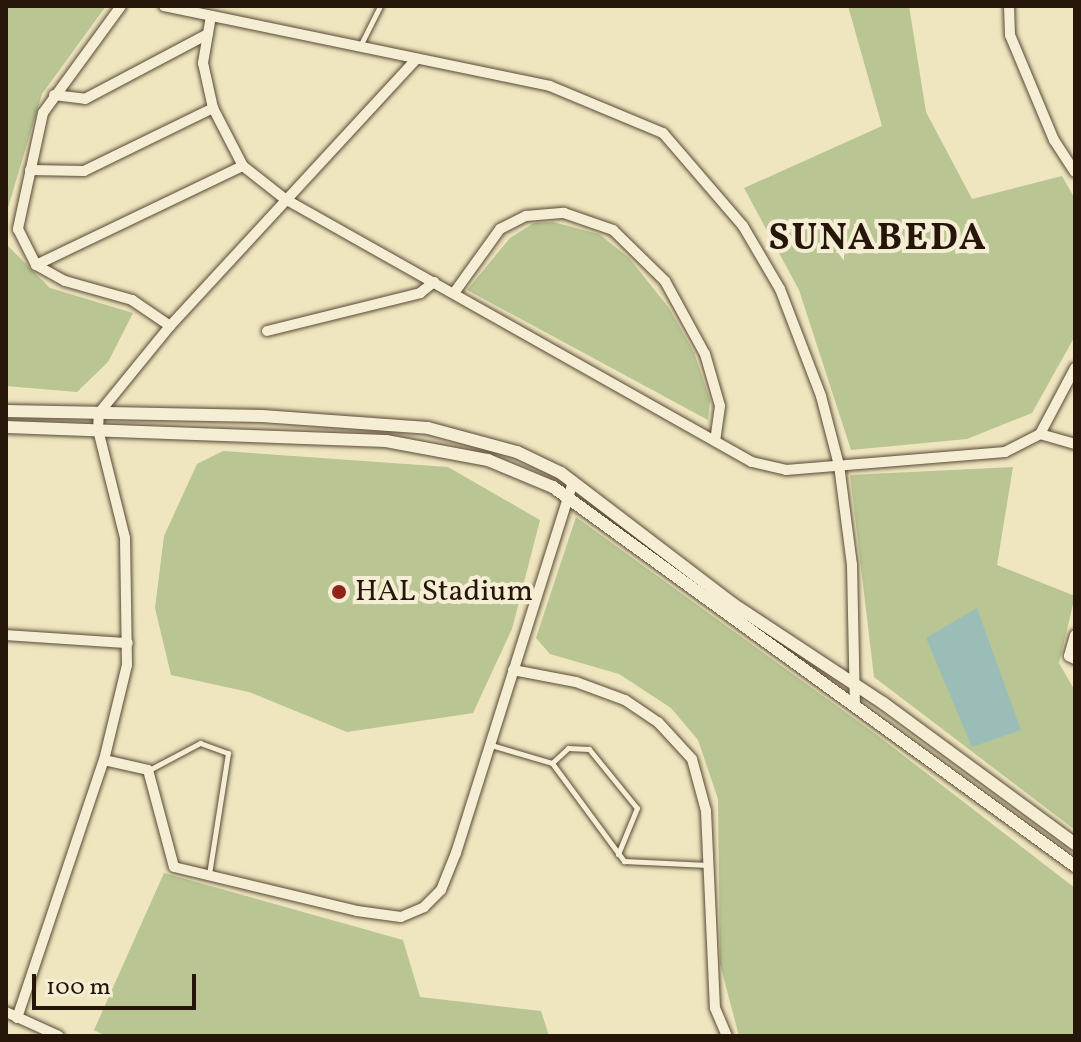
<!DOCTYPE html>
<html>
<head>
<meta charset="utf-8">
<style>
	body { margin:0 }
	#map { position:relative; width:1081px; height:1042px; overflow:hidden; background:#efe5bf; font-family:Vollkorn,serif }
	div>[style] { position:absolute }
	[style*='--x'] { left:calc(var(--x)*1px); top:calc(var(--y)*1px); width:calc(var(--w)*1px); rotate:calc(var(--a)*1deg) }
	.green>* { inset:0; background:#b9c592 }
	.water>* { inset:0; background:#9abeb7 }
	.roads { filter:drop-shadow(0 0 2px #584a36) drop-shadow(0 0 2px #584a36) }
	.service>* { height:5px; margin:-2.5px; padding:0 2.5px; transform-origin:2.5px; border-radius:2.5px; background:#f5eed5 }
	.minor>* { height:10px; margin:-5px; padding:0 5px; transform-origin:5px; border-radius:5px; background:#f5eed5 }
	.tertiary>* { height:12px; margin:-6px; padding:0 6px; transform-origin:6px; border-radius:6px; background:#f5eed5 }
	.dots>* { width:22px; height:22px; translate:-50% -50%; box-sizing:border-box; border:4px solid #f5eed5; border-radius:50% }
	span { translate:-50% -50%; white-space:nowrap; text-align:center; line-height:1.15; -webkit-text-stroke:8px #f5eed5; paint-order:stroke }
	.poi-label { font-size:30px; color:#261609 }
	.left { translate:0 -50%; text-align:left }
	.district-label { font-size:38px; color:#261609; font-weight:700; letter-spacing:2px }
	.frame { position:absolute; inset:0; border:8px solid #261609; pointer-events:none }
	.scale { position:absolute; left:32px; top:974px; width:164px; height:36px; box-sizing:border-box; border:4px solid #261609; border-top:0; padding-left:10px; font-size:24px; line-height:28px; white-space:nowrap; color:#261609; -webkit-text-stroke:6px #f5eed5; paint-order:stroke }
</style>
</head>
<body>
<div id="map">
	<div class="green">
		<i style="clip-path:polygon(6px 6px,106px 6px,42px 94px,7px 211px,6px 241px)"></i>
		<i style="clip-path:polygon(848px 6px,909px 6px,926px 112px,972px 199px,1062px 176px,1075px 199px,1075px 336px,1032px 413px,967px 439px,851px 450px,799px 290px,744px 188px,882px 126px)"></i>
		<i style="clip-path:polygon(553px 222px,599px 234px,629px 258px,669px 308px,694px 352px,710px 400px,708px 420px,467px 290px,510px 238px,534px 223px)"></i>
		<i style="clip-path:polygon(6px 244px,50px 288px,133px 313px,108px 362px,77px 392px,6px 386px)"></i>
		<i style="clip-path:polygon(223px 451px,448px 467px,540px 520px,512px 629px,473px 713px,347px 732px,249px 692px,171px 675px,155px 608px,164px 536px,197px 464px)"></i>
		<i style="clip-path:polygon(1013px 467px,997px 565px,1075px 596px,1059px 663px,1075px 691px,1075px 830px,874px 677px,850px 475px)"></i>
		<i style="clip-path:polygon(576px 517px,877px 735px,1075px 888px,1075px 1036px,739px 1036px,720px 964px,718px 799px,698px 740px,671px 708px,619px 674px,550px 654px,536px 638px)"></i>
		<i style="clip-path:polygon(164px 873px,403px 940px,420px 997px,541px 1011px,549px 1036px,106px 1036px,94px 1030px)"></i>
	</div>
	<div class="water">
		<i style="clip-path:polygon(977px 608px,1021px 730px,972px 747px,926px 638px)"></i>
	</div>
	<div class="roads">
		<div class="service">
			<i style="--x:360;--y:46;--w:45;--a:-63.4"></i>
			<i style="--x:491;--y:745;--w:64;--a:16.4"></i>
			<i style="--x:552;--y:763;--w:122;--a:53.7"></i>
			<i style="--x:624;--y:861;--w:84;--a:2.7"></i>
			<i style="--x:552;--y:763;--w:22;--a:-43"></i>
			<i style="--x:568;--y:748;--w:21;--a:3"></i>
			<i style="--x:589;--y:749;--w:76;--a:50.9"></i>
			<i style="--x:637;--y:808;--w:50;--a:112.4"></i>
			<i style="--x:149;--y:770;--w:58;--a:-27.9"></i>
			<i style="--x:200;--y:743;--w:30;--a:20"></i>
			<i style="--x:228;--y:753;--w:122;--a:98.9"></i>
		</div>
		<div class="minor">
			<i style="--x:121;--y:6;--w:132;--a:126.1"></i>
			<i style="--x:43;--y:113;--w:119;--a:102.2"></i>
			<i style="--x:18;--y:229;--w:40;--a:63.4"></i>
			<i style="--x:36;--y:265;--w:33;--a:29"></i>
			<i style="--x:65;--y:281;--w:70;--a:15.8"></i>
			<i style="--x:132;--y:300;--w:46;--a:34.4"></i>
			<i style="--x:164;--y:6;--w:394;--a:11.7"></i>
			<i style="--x:550;--y:86;--w:122;--a:22.6"></i>
			<i style="--x:663;--y:133;--w:123;--a:49.3"></i>
			<i style="--x:743;--y:226;--w:73;--a:59.6"></i>
			<i style="--x:780;--y:289;--w:115;--a:69"></i>
			<i style="--x:821;--y:396;--w:71;--a:75.4"></i>
			<i style="--x:839;--y:465;--w:101;--a:82.6"></i>
			<i style="--x:852;--y:565;--w:138;--a:88.8"></i>
			<i style="--x:1009;--y:6;--w:29;--a:88"></i>
			<i style="--x:1010;--y:35;--w:114;--a:67.3"></i>
			<i style="--x:1054;--y:140;--w:38;--a:57"></i>
			<i style="--x:211;--y:16;--w:48;--a:99.7"></i>
			<i style="--x:203;--y:63;--w:46;--a:77.5"></i>
			<i style="--x:213;--y:108;--w:65;--a:62.7"></i>
			<i style="--x:243;--y:166;--w:53;--a:38.2"></i>
			<i style="--x:285;--y:199;--w:536;--a:29.39"></i>
			<i style="--x:752;--y:462;--w:35;--a:13"></i>
			<i style="--x:786;--y:470;--w:220;--a:-4.7"></i>
			<i style="--x:1005;--y:452;--w:39;--a:-27"></i>
			<i style="--x:1040;--y:434;--w:75;--a:-62.1"></i>
			<i style="--x:54;--y:95;--w:31;--a:7"></i>
			<i style="--x:85;--y:99;--w:139;--a:-27.9"></i>
			<i style="--x:30;--y:170;--w:54;--a:1.1"></i>
			<i style="--x:84;--y:171;--w:144;--a:-26"></i>
			<i style="--x:36;--y:265;--w:229;--a:-25.6"></i>
			<i style="--x:454;--y:293;--w:79;--a:-54.3"></i>
			<i style="--x:500;--y:229;--w:29;--a:-27"></i>
			<i style="--x:526;--y:216;--w:38;--a:-5"></i>
			<i style="--x:564;--y:213;--w:52;--a:19.1"></i>
			<i style="--x:613;--y:230;--w:73;--a:44.4"></i>
			<i style="--x:665;--y:281;--w:83;--a:61.3"></i>
			<i style="--x:705;--y:354;--w:54;--a:73.9"></i>
			<i style="--x:720;--y:406;--w:35;--a:98"></i>
			<i style="--x:267;--y:331;--w:158;--a:-13.9"></i>
			<i style="--x:420;--y:293;--w:18;--a:-38"></i>
			<i style="--x:1040;--y:434;--w:36;--a:16"></i>
			<i style="--x:6;--y:635;--w:122;--a:3.8"></i>
			<i style="--x:1075;--y:635;--w:22;--a:106"></i>
			<i style="--x:1069;--y:656;--w:7;--a:27"></i>
			<i style="--x:513;--y:670;--w:64;--a:10.8"></i>
			<i style="--x:576;--y:682;--w:52;--a:20.2"></i>
			<i style="--x:625;--y:700;--w:40;--a:34"></i>
			<i style="--x:658;--y:722;--w:50;--a:47.4"></i>
			<i style="--x:692;--y:759;--w:54;--a:74.9"></i>
			<i style="--x:706;--y:811;--w:197;--a:87.4"></i>
			<i style="--x:715;--y:1008;--w:30;--a:67"></i>
			<i style="--x:104;--y:760;--w:45;--a:12.8"></i>
			<i style="--x:148;--y:770;--w:100;--a:75"></i>
			<i style="--x:174;--y:867;--w:188;--a:13.5"></i>
			<i style="--x:357;--y:911;--w:44;--a:7.8"></i>
			<i style="--x:401;--y:917;--w:25;--a:-23"></i>
			<i style="--x:424;--y:907;--w:24;--a:-45"></i>
			<i style="--x:441;--y:890;--w:40;--a:-68"></i>
			<i style="--x:456;--y:853;--w:389;--a:-72.5"></i>
			<i style="--x:6;--y:1012;--w:58;--a:24.4"></i>
			<i style="--x:17;--y:1018;--w:272;--a:-71.4"></i>
			<i style="--x:104;--y:760;--w:98;--a:-76.4"></i>
			<i style="--x:127;--y:665;--w:127;--a:-90.9"></i>
			<i style="--x:125;--y:538;--w:111;--a:-104"></i>
			<i style="--x:98;--y:430;--w:17;--a:-87"></i>
			<i style="--x:99;--y:413;--w:112;--a:-50.8"></i>
			<i style="--x:170;--y:326;--w:363;--a:-47.3"></i>
		</div>
		<div class="tertiary">
			<i style="--x:6;--y:411;--w:256;--a:1.1"></i>
			<i style="--x:262;--y:416;--w:166;--a:4.1"></i>
			<i style="--x:428;--y:428;--w:92;--a:15.1"></i>
			<i style="--x:517;--y:452;--w:49;--a:25.5"></i>
			<i style="--x:561;--y:473;--w:216;--a:37.3"></i>
			<i style="--x:733;--y:604;--w:180;--a:33.4"></i>
			<i style="--x:883;--y:703;--w:238;--a:36.3"></i>
			<i style="--x:6;--y:427;--w:380;--a:2.1"></i>
			<i style="--x:386;--y:441;--w:104;--a:10.6"></i>
			<i style="--x:488;--y:460;--w:70;--a:22.6"></i>
			<i style="--x:553;--y:487;--w:645;--a:35.98"></i>
		</div>
	</div>
	<div class="dots">
		<i style="left:339px;top:592px;background:#8f2418"></i>
	</div>
	<div class="poi-label">
		<span class="left" style="left:355px;top:592px">HAL Stadium</span>
	</div>
	<div class="district-label">
		<span style="left:878px;top:240px">SUNABEDA</span>
	</div>
	<div class="frame"></div>
	<div class="scale">100 m</div>
</div>
</body>
</html>
